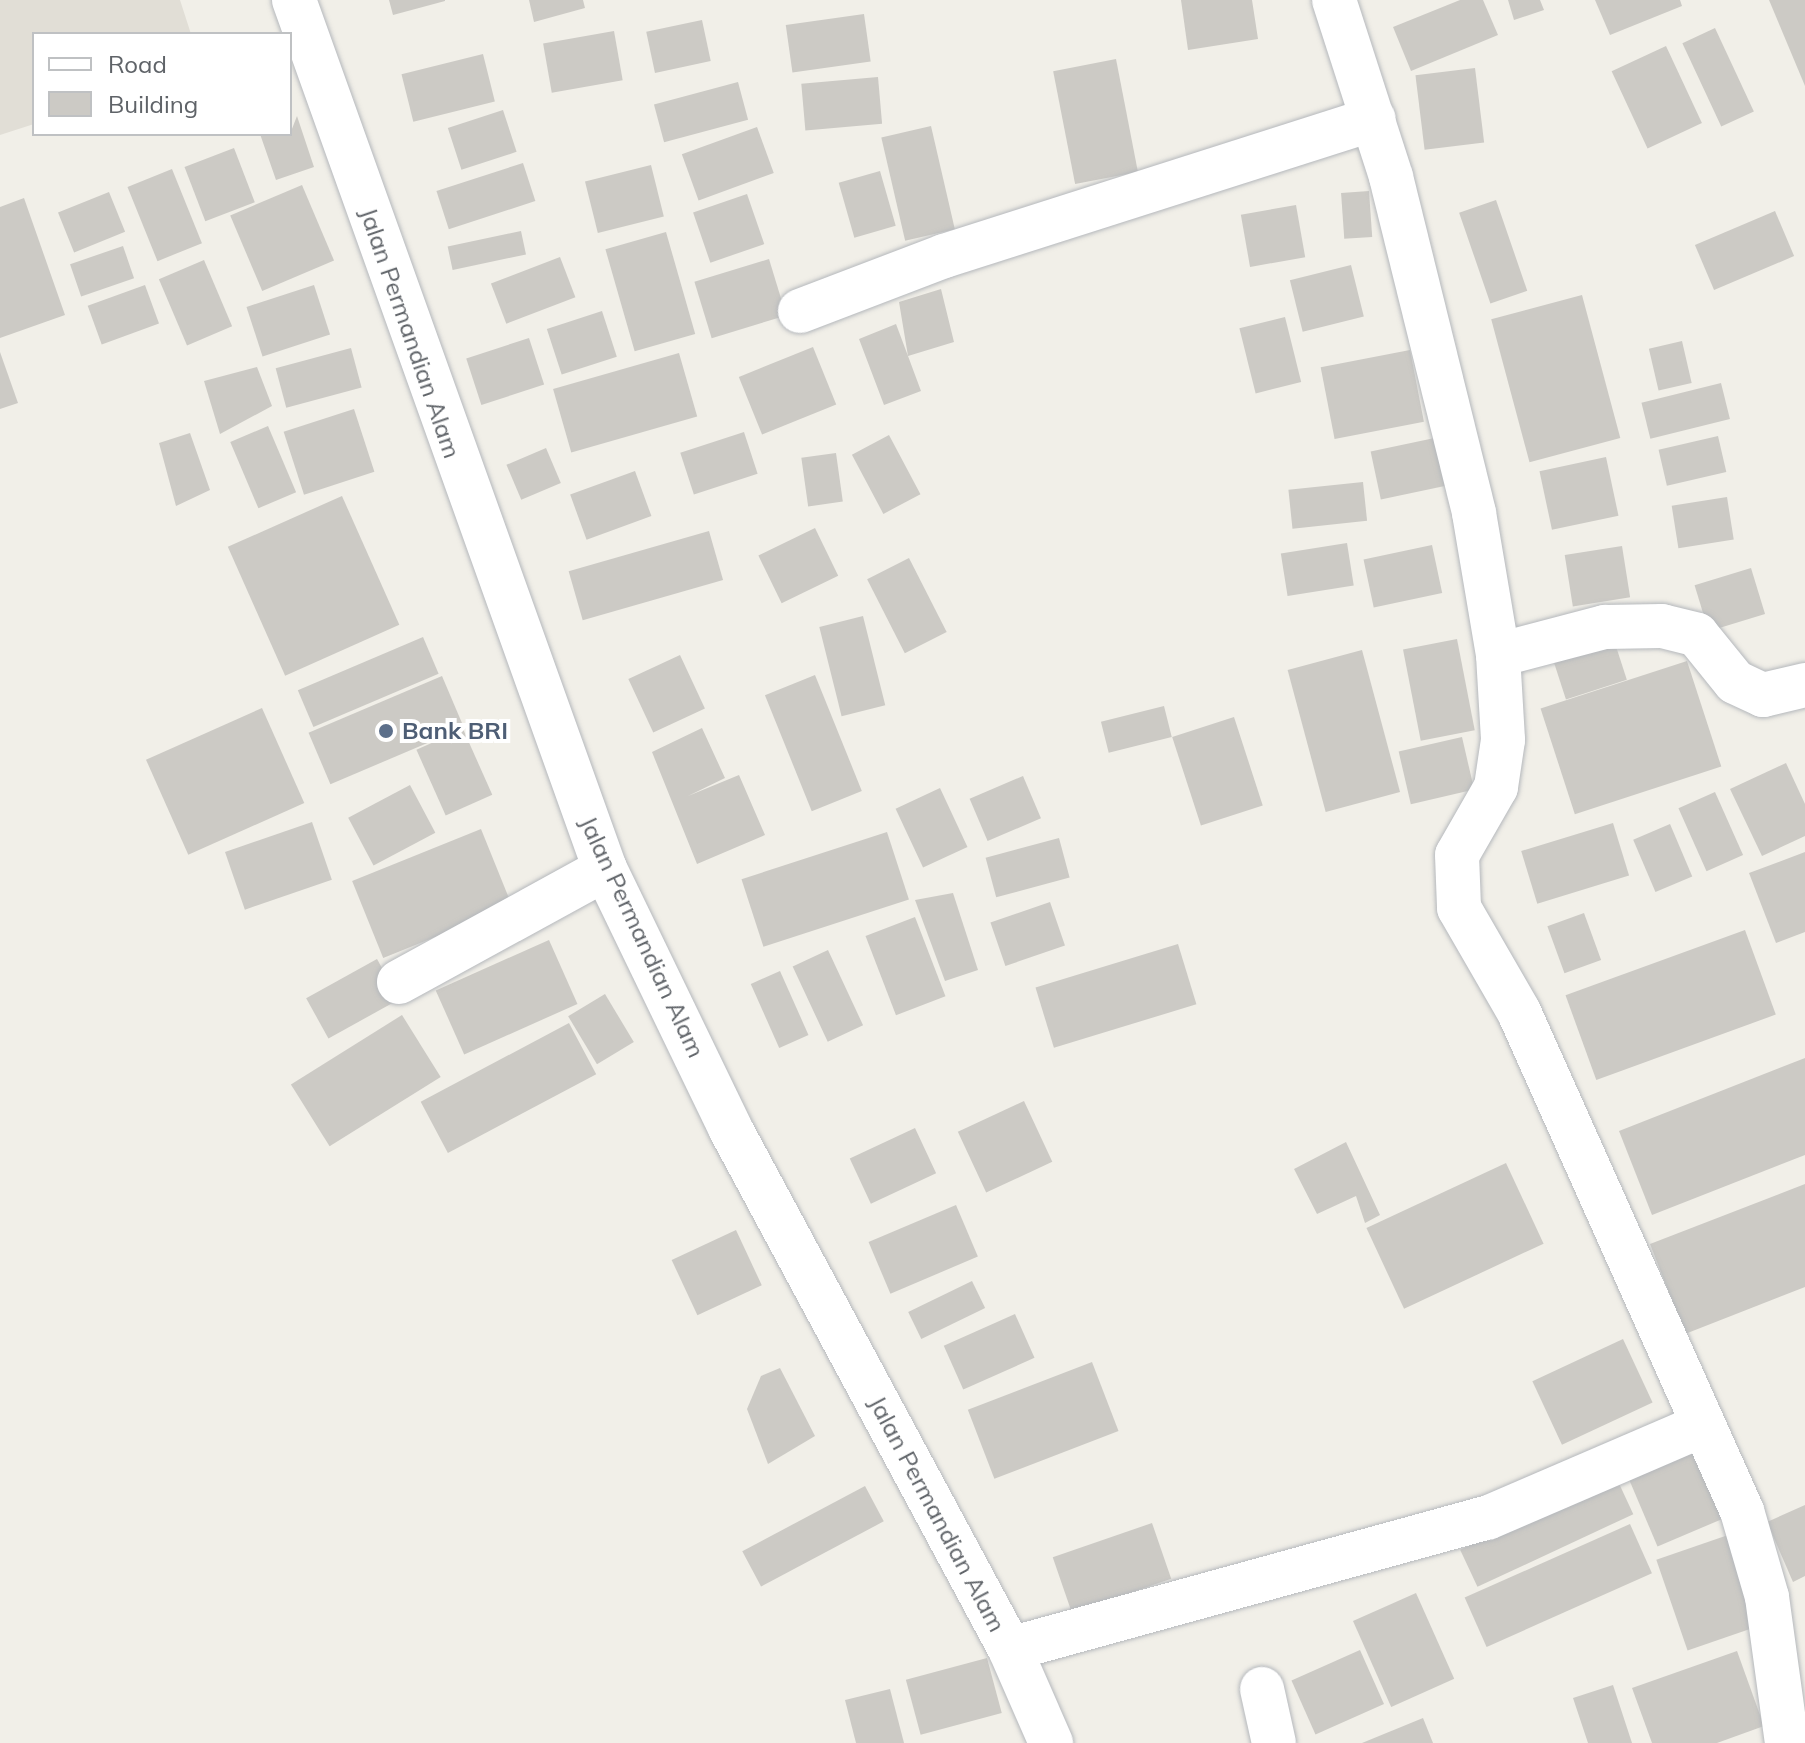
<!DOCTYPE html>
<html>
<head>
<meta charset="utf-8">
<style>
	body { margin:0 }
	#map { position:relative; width:1805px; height:1743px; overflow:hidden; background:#f1efe8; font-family:Mulish,sans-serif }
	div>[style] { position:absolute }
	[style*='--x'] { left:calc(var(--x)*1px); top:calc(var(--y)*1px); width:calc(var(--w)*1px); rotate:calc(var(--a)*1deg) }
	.education>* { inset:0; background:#e1ded6 }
	.building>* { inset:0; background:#cccac5; transform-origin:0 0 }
	.roads { filter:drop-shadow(0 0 2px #b5b8bc) drop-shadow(0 0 2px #b5b8bc) }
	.street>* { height:44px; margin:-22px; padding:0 22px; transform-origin:22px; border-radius:22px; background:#fff }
	.secondary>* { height:44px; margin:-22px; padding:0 22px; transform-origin:22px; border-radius:22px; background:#fff }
	.dots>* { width:22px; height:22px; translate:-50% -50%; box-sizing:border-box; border:4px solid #fff; border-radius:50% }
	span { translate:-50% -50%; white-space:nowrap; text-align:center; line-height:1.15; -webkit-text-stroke:8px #fff; paint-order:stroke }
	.street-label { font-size:24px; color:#5f6368 }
	.service-label { font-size:24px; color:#4e5e75; font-weight:700 }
	.left { translate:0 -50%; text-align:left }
	.legend { position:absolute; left:32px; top:32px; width:260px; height:104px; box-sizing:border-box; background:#fff; border:2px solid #bfc1c3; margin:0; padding:10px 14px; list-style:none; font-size:24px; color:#5f6368 }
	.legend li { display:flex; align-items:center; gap:16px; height:40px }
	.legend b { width:40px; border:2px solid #bfc1c3 }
</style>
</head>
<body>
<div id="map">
	<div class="education">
		<i style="clip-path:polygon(0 0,180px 0,191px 34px,34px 34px,34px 124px,0 135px)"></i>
	</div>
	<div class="building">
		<i style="clip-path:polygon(389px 0,445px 0,445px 1px,393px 15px)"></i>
		<i style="clip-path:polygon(529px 0,583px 0,585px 8px,534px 22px)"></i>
		<i style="clip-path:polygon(1181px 0,1252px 0,1258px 39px,1188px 50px)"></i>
		<i style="clip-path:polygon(1460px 0,1483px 0,1498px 35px,1411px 71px,1393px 27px)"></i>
		<i style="clip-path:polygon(1508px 0,1540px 0,1544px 10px,1514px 20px)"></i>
		<i style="clip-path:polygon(1595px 0,1680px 0,1682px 6px,1610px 35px)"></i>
		<i style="clip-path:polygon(1769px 0,1805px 0,1805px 86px)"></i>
		<i style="left:864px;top:14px;width:48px;height:79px;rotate:82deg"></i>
		<i style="left:702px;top:20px;width:42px;height:57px;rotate:78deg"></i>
		<i style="left:1715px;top:28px;width:92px;height:36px;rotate:65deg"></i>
		<i style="left:614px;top:31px;width:50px;height:72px;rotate:80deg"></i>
		<i style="left:1666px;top:46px;width:85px;height:60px;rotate:65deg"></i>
		<i style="left:483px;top:54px;width:49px;height:84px;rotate:76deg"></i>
		<i style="left:1116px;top:59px;width:115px;height:64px;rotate:79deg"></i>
		<i style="left:1475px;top:68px;width:75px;height:60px;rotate:83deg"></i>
		<i style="left:878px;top:77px;width:47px;height:77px;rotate:85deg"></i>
		<i style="left:738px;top:82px;width:39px;height:87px;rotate:75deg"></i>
		<i style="left:503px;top:110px;width:44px;height:58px;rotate:72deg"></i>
		<i style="clip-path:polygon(297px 116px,314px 167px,276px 180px,260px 134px,290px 134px)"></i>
		<i style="left:931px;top:126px;width:106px;height:51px;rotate:77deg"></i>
		<i style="left:757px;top:127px;width:49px;height:80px;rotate:70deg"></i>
		<i style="left:234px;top:148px;width:58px;height:53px;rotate:69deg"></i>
		<i style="left:523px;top:163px;width:40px;height:91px;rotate:72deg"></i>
		<i style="left:651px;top:165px;width:53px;height:68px;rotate:76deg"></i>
		<i style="left:172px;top:169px;width:80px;height:48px;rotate:68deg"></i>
		<i style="left:880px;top:171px;width:57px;height:43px;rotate:74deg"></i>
		<i style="left:302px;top:185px;width:82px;height:78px;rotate:67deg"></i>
		<i style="left:1369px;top:191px;width:46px;height:28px;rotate:86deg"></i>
		<i style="left:109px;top:192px;width:43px;height:55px;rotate:68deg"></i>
		<i style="left:747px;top:194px;width:53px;height:57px;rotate:71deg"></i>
		<i style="clip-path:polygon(24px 198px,65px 315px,0 338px,0 207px)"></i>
		<i style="left:1496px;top:200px;width:96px;height:39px;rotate:71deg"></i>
		<i style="left:1296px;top:205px;width:53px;height:56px;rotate:80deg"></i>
		<i style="left:1775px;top:211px;width:49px;height:87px;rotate:67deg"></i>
		<i style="left:521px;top:231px;width:24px;height:75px;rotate:78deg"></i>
		<i style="left:666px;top:232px;width:106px;height:63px;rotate:74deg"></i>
		<i style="left:123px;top:246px;width:34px;height:56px;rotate:71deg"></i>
		<i style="left:560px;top:257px;width:43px;height:74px;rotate:69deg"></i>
		<i style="left:769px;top:259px;width:59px;height:78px;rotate:73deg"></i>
		<i style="left:204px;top:260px;width:72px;height:49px;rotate:67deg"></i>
		<i style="left:1351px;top:265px;width:53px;height:63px;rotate:76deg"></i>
		<i style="left:145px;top:285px;width:41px;height:61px;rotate:70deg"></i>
		<i style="left:314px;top:285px;width:52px;height:71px;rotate:72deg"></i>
		<i style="clip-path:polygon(941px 289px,954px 342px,908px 356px,921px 391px,884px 405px,859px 339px,896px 324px,908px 356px,899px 302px)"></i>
		<i style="left:1582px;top:295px;width:148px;height:94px;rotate:75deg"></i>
		<i style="left:602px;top:311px;width:48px;height:58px;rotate:72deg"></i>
		<i style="left:1285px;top:317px;width:67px;height:47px;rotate:76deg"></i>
		<i style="left:529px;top:338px;width:49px;height:66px;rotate:72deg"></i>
		<i style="left:1682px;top:341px;width:43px;height:34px;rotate:77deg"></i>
		<i style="left:813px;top:347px;width:62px;height:80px;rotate:68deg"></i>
		<i style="left:351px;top:348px;width:41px;height:78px;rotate:75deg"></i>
		<i style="left:1410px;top:350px;width:73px;height:91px;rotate:79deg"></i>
		<i style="clip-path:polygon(0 352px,18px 403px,0 409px)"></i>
		<i style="left:679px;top:353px;width:66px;height:131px;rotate:74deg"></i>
		<i style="clip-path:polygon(257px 367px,272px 406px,220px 434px,204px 381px)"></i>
		<i style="left:1721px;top:383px;width:37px;height:82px;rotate:76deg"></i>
		<i style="left:354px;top:409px;width:66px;height:74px;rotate:72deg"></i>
		<i style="left:268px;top:426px;width:72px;height:41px;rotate:67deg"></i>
		<i style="left:744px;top:432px;width:44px;height:67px;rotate:72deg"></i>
		<i style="clip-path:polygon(190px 433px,210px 490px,176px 506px,159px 443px)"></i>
		<i style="left:889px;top:435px;width:67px;height:42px;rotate:62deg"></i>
		<i style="left:1444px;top:436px;width:49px;height:75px;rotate:78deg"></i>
		<i style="left:1718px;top:436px;width:37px;height:61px;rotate:77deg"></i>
		<i style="left:546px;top:448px;width:38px;height:43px;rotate:67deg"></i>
		<i style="left:836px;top:453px;width:49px;height:35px;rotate:82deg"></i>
		<i style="left:1606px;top:457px;width:60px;height:68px;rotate:78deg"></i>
		<i style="left:635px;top:471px;width:48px;height:69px;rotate:70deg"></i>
		<i style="left:1363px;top:482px;width:39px;height:75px;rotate:84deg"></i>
		<i style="left:342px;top:496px;width:141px;height:125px;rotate:66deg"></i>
		<i style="left:1727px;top:497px;width:43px;height:56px;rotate:81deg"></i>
		<i style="left:815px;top:528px;width:53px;height:63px;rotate:64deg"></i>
		<i style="left:709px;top:531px;width:51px;height:146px;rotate:74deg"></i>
		<i style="left:1347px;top:543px;width:43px;height:67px;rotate:81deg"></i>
		<i style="left:1432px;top:545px;width:49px;height:70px;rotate:78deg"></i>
		<i style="left:1622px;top:546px;width:52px;height:58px;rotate:81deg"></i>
		<i style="left:909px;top:558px;width:83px;height:47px;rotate:63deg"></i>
		<i style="left:1751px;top:568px;width:48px;height:59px;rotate:73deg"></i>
		<i style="left:863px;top:616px;width:92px;height:45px;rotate:76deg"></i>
		<i style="left:1612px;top:634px;width:48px;height:64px;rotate:72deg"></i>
		<i style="left:423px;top:637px;width:40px;height:136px;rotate:67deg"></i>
		<i style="left:1457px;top:639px;width:93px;height:55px;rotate:79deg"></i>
		<i style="left:1362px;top:650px;width:147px;height:77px;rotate:75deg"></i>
		<i style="left:680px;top:655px;width:59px;height:57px;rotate:65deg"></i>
		<i style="left:1687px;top:661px;width:111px;height:154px;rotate:72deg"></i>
		<i style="left:815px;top:675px;width:125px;height:54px;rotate:68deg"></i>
		<i style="left:442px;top:676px;width:56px;height:145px;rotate:67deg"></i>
		<i style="left:1164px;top:706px;width:32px;height:65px;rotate:76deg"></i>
		<i style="left:262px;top:708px;width:104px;height:127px;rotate:66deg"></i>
		<i style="left:1234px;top:717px;width:93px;height:65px;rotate:72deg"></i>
		<i style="clip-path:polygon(702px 728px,725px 778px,688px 796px,739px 775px,765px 835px,697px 864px,652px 752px)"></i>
		<i style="left:463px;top:729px;width:72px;height:51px;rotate:66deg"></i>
		<i style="left:1462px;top:737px;width:54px;height:65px;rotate:77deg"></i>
		<i style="clip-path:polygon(1786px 763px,1805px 804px,1805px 836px,1762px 856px,1730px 789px)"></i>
		<i style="left:1023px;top:776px;width:46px;height:58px;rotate:67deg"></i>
		<i style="left:410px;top:785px;width:54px;height:70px;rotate:62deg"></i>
		<i style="left:940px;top:788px;width:65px;height:49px;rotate:65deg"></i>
		<i style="left:1715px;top:792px;width:69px;height:40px;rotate:66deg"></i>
		<i style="left:312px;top:822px;width:61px;height:92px;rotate:71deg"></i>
		<i style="left:1613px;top:823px;width:55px;height:96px;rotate:73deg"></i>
		<i style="left:1670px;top:824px;width:57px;height:40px;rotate:67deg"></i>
		<i style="left:481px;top:829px;width:83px;height:139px;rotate:68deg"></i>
		<i style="left:887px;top:832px;width:71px;height:153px;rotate:72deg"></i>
		<i style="left:1059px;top:838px;width:41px;height:76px;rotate:75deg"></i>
		<i style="clip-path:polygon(1805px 852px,1805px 932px,1776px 943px,1749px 873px)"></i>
		<i style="clip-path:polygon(953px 893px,978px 970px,945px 981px,915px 900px)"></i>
		<i style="left:1050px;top:902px;width:46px;height:63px;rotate:71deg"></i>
		<i style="left:1584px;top:913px;width:50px;height:39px;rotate:70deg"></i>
		<i style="left:915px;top:917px;width:85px;height:53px;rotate:69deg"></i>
		<i style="left:1745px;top:930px;width:90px;height:191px;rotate:70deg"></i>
		<i style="left:549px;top:940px;width:70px;height:124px;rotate:66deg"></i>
		<i style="left:1178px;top:944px;width:63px;height:149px;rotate:73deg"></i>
		<i style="left:828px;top:950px;width:83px;height:39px;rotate:65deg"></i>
		<i style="left:377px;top:959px;width:46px;height:81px;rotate:61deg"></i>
		<i style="left:780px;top:971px;width:70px;height:32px;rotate:66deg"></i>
		<i style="left:605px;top:994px;width:56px;height:43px;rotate:59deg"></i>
		<i style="left:402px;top:1015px;width:73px;height:131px;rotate:58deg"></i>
		<i style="left:569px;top:1023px;width:58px;height:168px;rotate:62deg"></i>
		<i style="clip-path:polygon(1805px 1058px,1805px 1155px,1652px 1215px,1619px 1131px)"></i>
		<i style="left:1024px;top:1101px;width:67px;height:73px;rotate:65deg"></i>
		<i style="left:915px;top:1128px;width:50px;height:72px;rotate:65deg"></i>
		<i style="clip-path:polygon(1346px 1142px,1380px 1215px,1365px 1223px,1356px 1196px,1317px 1214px,1294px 1169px)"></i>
		<i style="left:1506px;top:1163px;width:89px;height:154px;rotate:65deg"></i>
		<i style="clip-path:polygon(1805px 1184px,1805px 1287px,1685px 1334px,1650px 1244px)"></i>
		<i style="left:956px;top:1205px;width:56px;height:95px;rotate:67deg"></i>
		<i style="left:736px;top:1230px;width:61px;height:71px;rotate:65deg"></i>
		<i style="left:972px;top:1281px;width:30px;height:71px;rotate:64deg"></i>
		<i style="left:1015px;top:1314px;width:48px;height:78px;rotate:66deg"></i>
		<i style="left:1623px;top:1339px;width:70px;height:100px;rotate:65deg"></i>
		<i style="left:1092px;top:1362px;width:74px;height:133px;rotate:69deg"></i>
		<i style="clip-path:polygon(780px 1368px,815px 1436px,768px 1464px,747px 1409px,761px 1376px)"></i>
		<i style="left:1692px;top:1446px;width:79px;height:71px;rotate:67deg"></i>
		<i style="left:1616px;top:1477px;width:41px;height:172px;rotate:65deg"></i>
		<i style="left:865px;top:1486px;width:40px;height:139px;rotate:62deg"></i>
		<i style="clip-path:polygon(1805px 1505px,1805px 1576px,1793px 1582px,1767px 1522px)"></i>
		<i style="left:1152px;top:1523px;width:59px;height:105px;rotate:71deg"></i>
		<i style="left:1630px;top:1524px;width:54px;height:181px;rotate:66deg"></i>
		<i style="left:1731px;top:1534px;width:96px;height:79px;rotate:71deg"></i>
		<i style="left:1416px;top:1593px;width:94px;height:69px;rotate:66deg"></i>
		<i style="left:1360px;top:1650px;width:59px;height:75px;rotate:66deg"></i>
		<i style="clip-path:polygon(1737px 1651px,1764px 1726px,1717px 1743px,1652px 1743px,1632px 1688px)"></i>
		<i style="left:987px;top:1658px;width:57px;height:84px;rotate:75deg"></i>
		<i style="clip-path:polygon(1613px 1685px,1632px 1743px,1588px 1743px,1573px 1698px)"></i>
		<i style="clip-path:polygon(890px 1689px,904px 1743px,856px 1743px,845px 1700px)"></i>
		<i style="clip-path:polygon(1423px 1718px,1433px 1743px,1362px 1743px)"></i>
	</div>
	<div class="roads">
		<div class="street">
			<i style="--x:1334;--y:0;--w:186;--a:72.1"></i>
			<i style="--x:1391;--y:177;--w:346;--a:76.1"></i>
			<i style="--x:1474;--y:513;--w:144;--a:80.4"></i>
			<i style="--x:1498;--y:655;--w:85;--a:86.6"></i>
			<i style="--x:1503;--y:740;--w:48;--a:98.5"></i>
			<i style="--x:1496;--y:787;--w:78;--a:119.8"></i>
			<i style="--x:1457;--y:855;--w:53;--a:87.8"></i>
			<i style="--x:1459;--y:908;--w:120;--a:60"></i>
			<i style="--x:1519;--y:1012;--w:547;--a:65.92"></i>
			<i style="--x:1742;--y:1511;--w:90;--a:73.8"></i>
			<i style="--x:1767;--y:1597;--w:147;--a:82.2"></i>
			<i style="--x:800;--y:311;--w:154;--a:-20.9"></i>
			<i style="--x:944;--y:256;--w:451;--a:-17.7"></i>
			<i style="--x:1498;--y:655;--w:111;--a:-14.7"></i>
			<i style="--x:1605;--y:627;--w:57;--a:-1"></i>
			<i style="--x:1662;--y:626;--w:36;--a:14"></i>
			<i style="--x:1697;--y:635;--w:60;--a:51"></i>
			<i style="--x:1735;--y:682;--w:31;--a:25"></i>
			<i style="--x:1763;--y:695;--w:43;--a:-13.4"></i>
			<i style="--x:399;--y:982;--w:235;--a:-28.7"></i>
			<i style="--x:1010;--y:1649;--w:495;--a:-15.4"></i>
			<i style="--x:1487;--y:1518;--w:235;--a:-23.3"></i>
			<i style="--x:1262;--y:1689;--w:55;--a:77.5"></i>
		</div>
		<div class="secondary">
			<i style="--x:294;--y:0;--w:923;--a:70.31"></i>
			<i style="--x:605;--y:869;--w:288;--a:64.2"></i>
			<i style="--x:730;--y:1128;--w:591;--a:61.75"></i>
			<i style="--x:1010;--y:1649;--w:103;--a:66.4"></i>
		</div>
	</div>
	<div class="dots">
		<i style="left:386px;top:731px;background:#5c6f8a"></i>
	</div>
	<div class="street-label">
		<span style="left:410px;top:333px;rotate:71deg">Jalan Permandian Alam</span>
		<span style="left:642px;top:937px;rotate:65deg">Jalan Permandian Alam</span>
		<span style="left:937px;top:1514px;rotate:62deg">Jalan Permandian Alam</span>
	</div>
	<div class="service-label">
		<span class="left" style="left:402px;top:731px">Bank BRI</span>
	</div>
	<ul class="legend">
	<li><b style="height:10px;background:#fff"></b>Road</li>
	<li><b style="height:22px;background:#cccac5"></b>Building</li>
	</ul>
</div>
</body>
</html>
